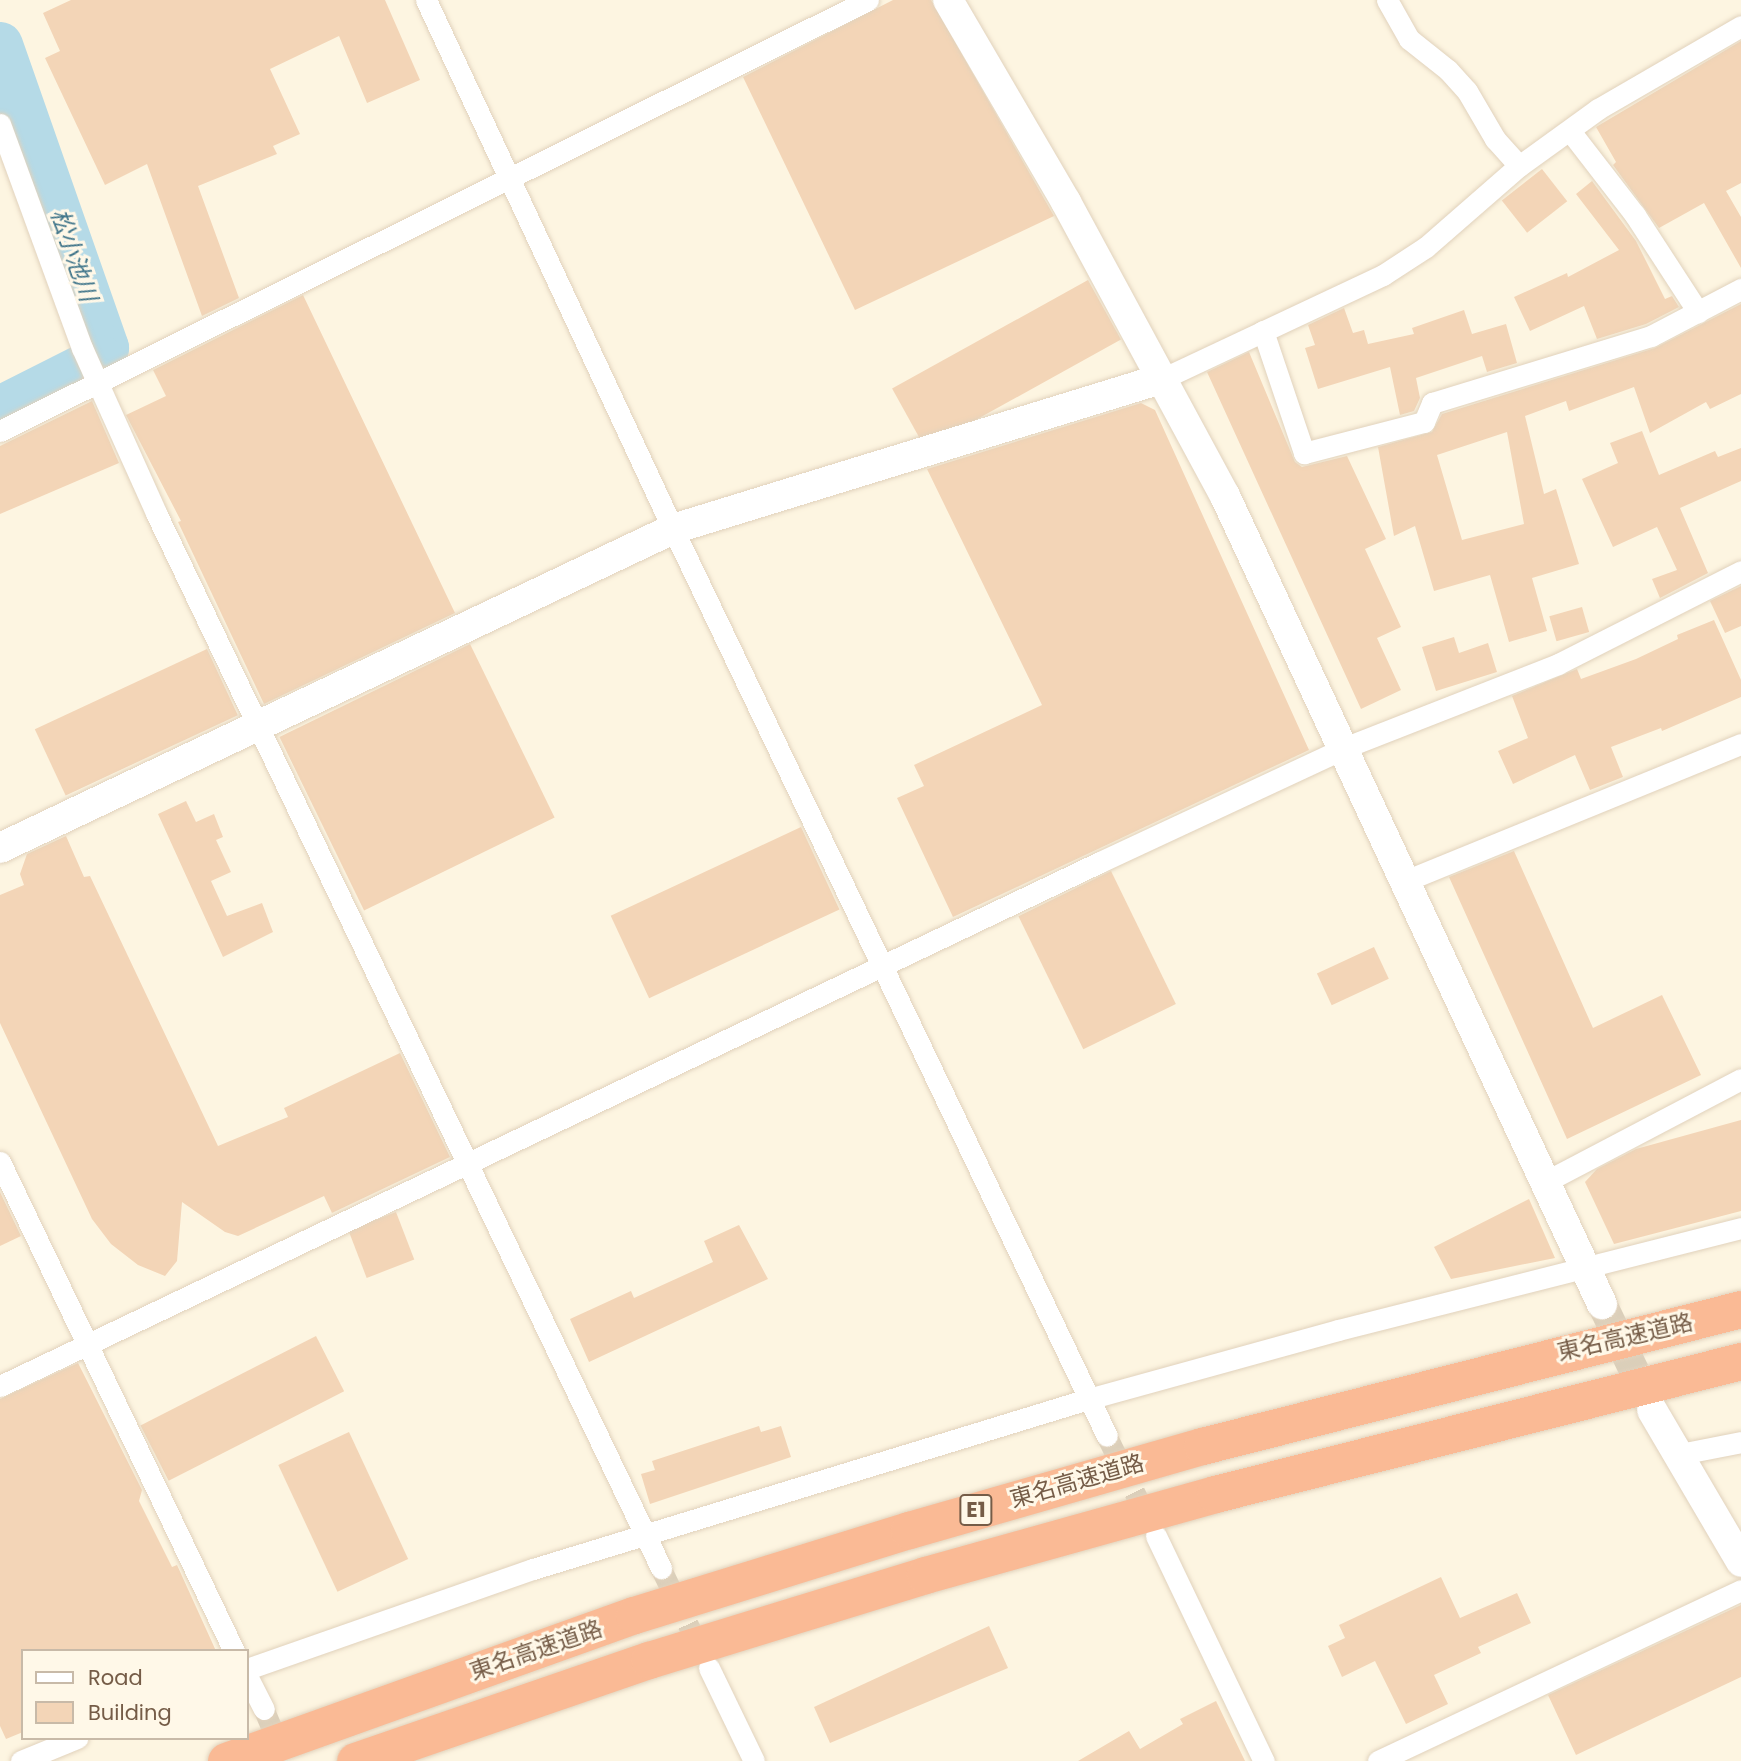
<!DOCTYPE html>
<html>
<head>
<meta charset="utf-8">
<style>
	body { margin:0 }
	#map { position:relative; width:1741px; height:1761px; overflow:hidden; background:#fdf5e1; font-family:Poppins,"Noto Sans JP",sans-serif }
	div>[style] { position:absolute }
	[style*='--x'] { left:calc(var(--x)*1px); top:calc(var(--y)*1px); width:calc(var(--w)*1px); rotate:calc(var(--a)*1deg) }
	.river>* { height:46px; margin:-23px; padding:0 23px; transform-origin:23px; border-radius:23px; background:#b5dae7 }
	.building>* { inset:0; background:#f3d5b7; transform-origin:0 0 }
	.street-tunnel>* { height:21px; margin-top:-10.5px; transform-origin:0; background:repeating-linear-gradient(90deg,#dbcfba 0 21px,transparent 0 31px) }
	.secondary-tunnel>* { height:30px; margin-top:-15px; transform-origin:0; background:repeating-linear-gradient(90deg,#dbcfba 0 30px,transparent 0 45px) }
	.roads { filter:drop-shadow(0 0 2px #e1d2bc) drop-shadow(0 0 2px #e1d2bc) }
	.street>* { height:21px; margin:-10.5px; padding:0 10.5px; transform-origin:10.5px; border-radius:10.5px; background:#fff }
	.secondary>* { height:30px; margin:-15px; padding:0 15px; transform-origin:15px; border-radius:15px; background:#fff }
	.highway>* { height:37px; margin:-18.5px; padding:0 18.5px; transform-origin:18.5px; border-radius:18.5px; background:#faba95 }
	span { translate:-50% -50%; white-space:nowrap; text-align:center; line-height:1.15; -webkit-text-stroke:6px #fff8e8; paint-order:stroke }
	.shield-label span { padding:2px 5px; background:#fff8e8; border:2px solid; border-radius:5px; -webkit-text-stroke-width:0 }
	.shield-label { font-size:21px; color:#755c47; font-weight:700 }
	.street-label { font-size:23px; color:#755c47 }
	.water-label { font-size:24px; color:#40758a; font-style:italic }
	.legend { position:absolute; left:21px; top:1649px; width:228px; height:91px; box-sizing:border-box; background:#fff8e8; border:2px solid #c8baa8; margin:0; padding:9px 12px; list-style:none; font-size:21px; color:#755c47 }
	.legend li { display:flex; align-items:center; gap:14px; height:35px }
	.legend b { width:35px; border:2px solid #c8baa8 }
</style>
</head>
<body>
<div id="map">
	<div class="river">
		<i style="--x:0;--y:45;--w:321;--a:70.7"></i>
		<i style="--x:106;--y:348;--w:11;--a:117"></i>
		<i style="--x:101;--y:358;--w:113;--a:153.2"></i>
	</div>
	<div class="building">
		<i style="clip-path:polygon(71px 0,385px 0,420px 80px,367px 103px,339px 36px,270px 69px,300px 134px,273px 146px,277px 154px,198px 186px,239px 298px,202px 316px,147px 164px,105px 185px,45px 58px,60px 51px,43px 13px)"></i>
		<i style="clip-path:polygon(893px 0,931px 0,1054px 216px,855px 310px,743px 77px)"></i>
		<i style="clip-path:polygon(1741px 41px,1741px 183px,1726px 191px,1741px 217px,1741px 268px,1704px 203px,1659px 228px,1613px 165px,1616px 162px,1596px 127px)"></i>
		<i style="left:1542px;top:169px;width:41px;height:51px;rotate:52deg"></i>
		<i style="clip-path:polygon(1592px 181px,1636px 241px,1665px 299px,1672px 296px,1679px 307px,1646px 324px,1597px 339px,1584px 306px,1530px 331px,1514px 297px,1567px 273px,1568px 277px,1619px 250px,1576px 194px)"></i>
		<i style="left:1088px;top:280px;width:68px;height:224px;rotate:61deg"></i>
		<i style="clip-path:polygon(303px 295px,455px 613px,264px 704px,178px 522px,181px 521px,126px 415px,166px 396px,153px 370px)"></i>
		<i style="clip-path:polygon(evenodd,1741px 304px,1741px 394px,1710px 409px,1706px 402px,1650px 433px,1634px 387px,1569px 411px,1566px 401px,1525px 416px,1544px 494px,1556px 489px,1579px 564px,1532px 578px,1547px 631px,1509px 642px,1490px 575px,1434px 591px,1415px 526px,1394px 536px,1378px 447px,1432px 432px,1442px 414px,1655px 348px,1741px 304px,1507px 432px,1524px 524px,1462px 540px,1437px 455px,1507px 432px)"></i>
		<i style="clip-path:polygon(1344px 308px,1353px 333px,1364px 330px,1368px 344px,1414px 334px,1412px 328px,1464px 310px,1472px 334px,1506px 324px,1517px 363px,1487px 372px,1482px 356px,1416px 378px,1420px 398px,1414px 411px,1400px 415px,1390px 367px,1318px 389px,1305px 348px,1315px 345px,1308px 325px)"></i>
		<i style="clip-path:polygon(1249px 352px,1295px 462px,1302px 467px,1347px 456px,1386px 539px,1365px 549px,1401px 627px,1377px 638px,1401px 690px,1361px 709px,1207px 372px)"></i>
		<i style="clip-path:polygon(92px 401px,119px 463px,0 514px,0 446px)"></i>
		<i style="clip-path:polygon(1141px 403px,1155px 410px,1309px 750px,953px 917px,897px 798px,924px 786px,914px 765px,1042px 705px,927px 469px)"></i>
		<i style="clip-path:polygon(1642px 431px,1659px 475px,1715px 451px,1718px 457px,1741px 448px,1741px 481px,1680px 508px,1708px 573px,1660px 598px,1652px 579px,1677px 570px,1657px 527px,1613px 547px,1582px 479px,1618px 463px,1610px 443px)"></i>
		<i style="clip-path:polygon(1741px 586px,1741px 626px,1725px 633px,1710px 601px)"></i>
		<i style="left:1582px;top:607px;width:26px;height:34px;rotate:74deg"></i>
		<i style="clip-path:polygon(1714px 620px,1741px 680px,1741px 697px,1662px 731px,1661px 728px,1611px 747px,1623px 777px,1590px 790px,1575px 755px,1513px 784px,1498px 751px,1528px 738px,1512px 696px,1577px 669px,1581px 679px,1636px 659px,1678px 639px,1677px 635px)"></i>
		<i style="clip-path:polygon(1454px 637px,1459px 653px,1488px 643px,1497px 672px,1436px 691px,1422px 647px)"></i>
		<i style="left:470px;top:644px;width:193px;height:212px;rotate:64deg"></i>
		<i style="left:207px;top:649px;width:73px;height:190px;rotate:65deg"></i>
		<i style="clip-path:polygon(186px 801px,196px 822px,214px 814px,223px 837px,216px 840px,231px 872px,211px 881px,227px 916px,262px 903px,273px 932px,223px 957px,158px 814px)"></i>
		<i style="left:801px;top:827px;width:91px;height:210px;rotate:65deg"></i>
		<i style="clip-path:polygon(66px 836px,84px 877px,90px 876px,218px 1146px,288px 1117px,284px 1108px,400px 1053px,450px 1157px,332px 1213px,324px 1196px,238px 1236px,225px 1232px,182px 1202px,177px 1261px,165px 1276px,138px 1265px,111px 1244px,92px 1219px,0 1023px,0 895px,24px 885px,20px 874px,27px 854px)"></i>
		<i style="clip-path:polygon(1514px 851px,1593px 1028px,1662px 995px,1701px 1075px,1567px 1139px,1449px 877px)"></i>
		<i style="left:1111px;top:871px;width:148px;height:103px;rotate:64deg"></i>
		<i style="left:1374px;top:947px;width:35px;height:63px;rotate:65deg"></i>
		<i style="clip-path:polygon(1741px 1120px,1741px 1211px,1614px 1244px,1585px 1182px,1597px 1169px,1636px 1149px)"></i>
		<i style="clip-path:polygon(0 1192px,21px 1236px,0 1246px)"></i>
		<i style="clip-path:polygon(1529px 1199px,1555px 1258px,1451px 1279px,1434px 1247px)"></i>
		<i style="left:396px;top:1212px;width:51px;height:51px;rotate:69deg"></i>
		<i style="clip-path:polygon(739px 1225px,768px 1279px,589px 1362px,570px 1319px,631px 1291px,634px 1298px,713px 1262px,704px 1241px)"></i>
		<i style="left:316px;top:1336px;width:62px;height:197px;rotate:63deg"></i>
		<i style="clip-path:polygon(78px 1363px,142px 1490px,139px 1501px,172px 1567px,177px 1565px,216px 1651px,23px 1651px,23px 1732px,6px 1739px,0 1726px,0 1399px)"></i>
		<i style="clip-path:polygon(759px 1426px,761px 1432px,781px 1426px,791px 1457px,650px 1504px,641px 1474px,655px 1470px,652px 1461px)"></i>
		<i style="left:349px;top:1432px;width:140px;height:78px;rotate:65deg"></i>
		<i style="clip-path:polygon(1441px 1577px,1460px 1618px,1517px 1593px,1531px 1623px,1478px 1647px,1481px 1653px,1434px 1675px,1448px 1704px,1406px 1724px,1375px 1661px,1342px 1677px,1328px 1646px,1345px 1638px,1339px 1625px)"></i>
		<i style="clip-path:polygon(1741px 1605px,1741px 1677px,1576px 1755px,1548px 1695px)"></i>
		<i style="clip-path:polygon(989px 1626px,1008px 1668px,830px 1743px,814px 1707px)"></i>
		<i style="clip-path:polygon(1216px 1701px,1245px 1761px,1078px 1761px,1129px 1731px,1140px 1749px,1183px 1724px,1180px 1719px)"></i>
	</div>
	<div class="street-tunnel">
		<i style="--x:1107;--y:1436;--w:95;--a:63.7"></i>
		<i style="--x:661;--y:1568;--w:94;--a:64.2"></i>
		<i style="--x:264;--y:1709;--w:56;--a:67.1"></i>
	</div>
	<div class="secondary-tunnel">
		<i style="--x:1602;--y:1304;--w:113;--a:64.3"></i>
	</div>
	<div class="roads">
		<div class="street">
			<i style="--x:426;--y:0;--w:584;--a:64.97"></i>
			<i style="--x:673;--y:529;--w:1005;--a:64.43"></i>
			<i style="--x:1387;--y:0;--w:45;--a:60.6"></i>
			<i style="--x:1409;--y:39;--w:50;--a:38.5"></i>
			<i style="--x:1448;--y:70;--w:28;--a:48"></i>
			<i style="--x:1467;--y:91;--w:56;--a:59.7"></i>
			<i style="--x:1495;--y:139;--w:36;--a:48"></i>
			<i style="--x:0;--y:124;--w:239;--a:69.9"></i>
			<i style="--x:82;--y:348;--w:181;--a:65.8"></i>
			<i style="--x:156;--y:513;--w:1170;--a:64.42"></i>
			<i style="--x:1570;--y:131;--w:106;--a:52.3"></i>
			<i style="--x:1635;--y:215;--w:116;--a:57"></i>
			<i style="--x:1263;--y:331;--w:129;--a:71.4"></i>
			<i style="--x:1304;--y:453;--w:124;--a:-14.5"></i>
			<i style="--x:1424;--y:422;--w:21;--a:-67"></i>
			<i style="--x:1432;--y:403;--w:229;--a:-17"></i>
			<i style="--x:1651;--y:336;--w:102;--a:-27.6"></i>
			<i style="--x:1164;--y:378;--w:242;--a:-25.2"></i>
			<i style="--x:1383;--y:275;--w:51;--a:-33.1"></i>
			<i style="--x:1426;--y:247;--w:123;--a:-41.1"></i>
			<i style="--x:1519;--y:166;--w:97;--a:-35.8"></i>
			<i style="--x:1598;--y:109;--w:165;--a:-30.1"></i>
			<i style="--x:0;--y:431;--w:969;--a:-26.41"></i>
			<i style="--x:1405;--y:881;--w:363;--a:-22.2"></i>
			<i style="--x:0;--y:1162;--w:542;--a:64.43"></i>
			<i style="--x:1545;--y:1182;--w:221;--a:-27.7"></i>
			<i style="--x:0;--y:1386;--w:1218;--a:-25.47"></i>
			<i style="--x:1100;--y:862;--w:269;--a:-25"></i>
			<i style="--x:1344;--y:748;--w:230;--a:-21.4"></i>
			<i style="--x:1558;--y:664;--w:205;--a:-26.9"></i>
			<i style="--x:1675;--y:1455;--w:67;--a:-11.1"></i>
			<i style="--x:1156;--y:1536;--w:250;--a:64.4"></i>
			<i style="--x:709;--y:1668;--w:103;--a:64.2"></i>
			<i style="--x:247;--y:1669;--w:303;--a:-19.3"></i>
			<i style="--x:533;--y:1569;--w:580;--a:-17.03"></i>
			<i style="--x:1088;--y:1399;--w:259;--a:-15.4"></i>
			<i style="--x:1338;--y:1330;--w:416;--a:-14.2"></i>
			<i style="--x:247;--y:1676;--w:37;--a:63"></i>
			<i style="--x:21;--y:1761;--w:61;--a:-22.3"></i>
			<i style="--x:1378;--y:1761;--w:401;--a:-25.2"></i>
		</div>
		<div class="secondary">
			<i style="--x:948;--y:0;--w:234;--a:59.7"></i>
			<i style="--x:1066;--y:202;--w:334;--a:61.6"></i>
			<i style="--x:1225;--y:496;--w:892;--a:64.99"></i>
			<i style="--x:0;--y:848;--w:745;--a:-25.36"></i>
			<i style="--x:673;--y:529;--w:514;--a:-17.09"></i>
			<i style="--x:1652;--y:1410;--w:176;--a:59.6"></i>
		</div>
		<div class="highway">
			<i style="--x:226;--y:1761;--w:433;--a:-19.7"></i>
			<i style="--x:634;--y:1615;--w:288;--a:-17.2"></i>
			<i style="--x:909;--y:1530;--w:305;--a:-16"></i>
			<i style="--x:1202;--y:1446;--w:556;--a:-14.26"></i>
			<i style="--x:355;--y:1761;--w:311;--a:-19"></i>
			<i style="--x:649;--y:1660;--w:289;--a:-17.1"></i>
			<i style="--x:925;--y:1575;--w:301;--a:-15.6"></i>
			<i style="--x:1215;--y:1494;--w:543;--a:-14.19"></i>
		</div>
	</div>
	<div class="shield-label">
		<span style="left:976px;top:1510px">E1</span>
	</div>
	<div class="street-label">
		<span style="left:1625px;top:1337px;rotate:-13deg">東名高速道路</span>
		<span style="left:1077px;top:1481px;rotate:-16deg">東名高速道路</span>
		<span style="left:536px;top:1650px;rotate:-19deg">東名高速道路</span>
	</div>
	<div class="water-label">
		<span style="left:74px;top:255px;rotate:71deg">松小池川</span>
	</div>
	<ul class="legend">
	<li><b style="height:9px;background:#fff"></b>Road</li>
	<li><b style="height:19px;background:#f3d5b7"></b>Building</li>
	</ul>
</div>
</body>
</html>
